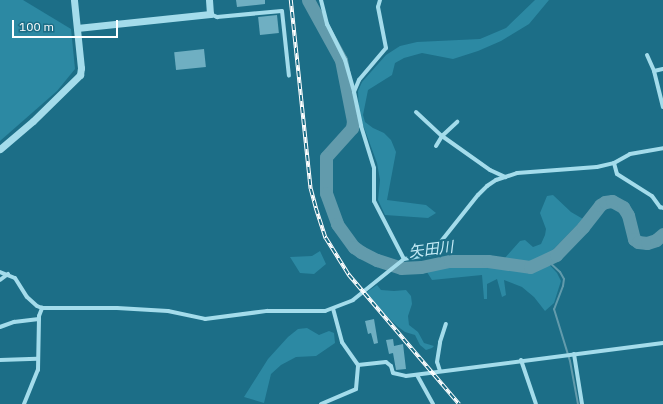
<!DOCTYPE html>
<html>
<head>
<meta charset="utf-8">
<style>
	body { margin:0 }
	#map { position:relative; width:663px; height:404px; overflow:hidden; background:#1c6e87; font-family:"IBM Plex Sans","Noto Sans JP",sans-serif }
	div>[style] { position:absolute }
	[style*='--x'] { left:calc(var(--x)*1px); top:calc(var(--y)*1px); width:calc(var(--w)*1px); rotate:calc(var(--a)*1deg) }
	.green>* { inset:0; background:#2c89a3 }
	.stream>* { height:2px; margin:-1px; padding:0 1px; transform-origin:1px; border-radius:1px; background:#629bac }
	.river>* { height:13px; margin:-6.5px; padding:0 6.5px; transform-origin:6.5px; border-radius:6.5px; background:#629bac }
	.building>* { inset:0; background:#6fafc2; transform-origin:0 0 }
	.minor>* { height:4px; margin:-2px; padding:0 2px; transform-origin:2px; border-radius:2px; background:#a4dceb }
	.tertiary>* { height:7px; margin:-3.5px; padding:0 3.5px; transform-origin:3.5px; border-radius:3.5px; background:#a4dceb }
	.rail>* { height:3.5px; margin-top:-1.75px; transform-origin:0; background:repeating-linear-gradient(90deg,#1c6e87 0 6px,#fff 0 12px); box-sizing:border-box; border-block:1px solid #fff }
	span { translate:-50% -50%; white-space:nowrap; text-align:center; line-height:1.15; -webkit-text-stroke:4px #1c6e87; paint-order:stroke }
	.water-label { font-size:15px; color:#c4ebf6; font-style:italic }
	.scale { position:absolute; left:12px; top:20px; width:106px; height:18px; box-sizing:border-box; border:2px solid #fff; border-top:0; padding-left:5px; font-size:12px; line-height:14px; white-space:nowrap; color:#fff; -webkit-text-stroke:3px #1c6e87; paint-order:stroke }
</style>
</head>
<body>
<div id="map">
	<div class="green">
		<i style="clip-path:polygon(0 0,23px 0,71px 29px,75px 69px,57px 91px,0 141px)"></i>
		<i style="clip-path:polygon(535px 0,549px 0,529px 24px,501px 41px,478px 51px,453px 59px,422px 53px,404px 58px,395px 63px,392px 75px,368px 90px,363px 115px,365px 122px,373px 128px,384px 133px,391px 140px,396px 152px,387px 200px,426px 205px,436px 213px,428px 218px,385px 215px,378px 200px,380px 180px,377px 163px,359px 114px,358px 91px,362px 82px,386px 55px,400px 46px,417px 42px,480px 39px,506px 28px)"></i>
		<i style="clip-path:polygon(553px 195px,571px 212px,583px 219px,544px 259px,557px 273px,561px 281px,554px 303px,545px 311px,534px 297px,522px 287px,504px 280px,506px 295px,502px 297px,497px 279px,487px 284px,487px 299px,484px 299px,482px 275px,432px 280px,425px 269px,448px 265px,496px 268px,520px 241px,525px 240px,533px 247px,541px 244px,545px 235px,546px 229px,540px 213px,547px 196px)"></i>
		<i style="clip-path:polygon(320px 251px,326px 264px,314px 274px,300px 273px,290px 257px,312px 256px)"></i>
		<i style="clip-path:polygon(377px 285px,381px 290px,394px 291px,406px 290px,411px 296px,412px 304px,408px 316px,409px 325px,418px 332px,424px 343px,434px 346px,432px 348px,426px 350px,420px 345px,415px 335px,405px 332px,397px 326px,364px 294px)"></i>
		<i style="clip-path:polygon(307px 328px,319px 335px,329px 331px,334px 333px,335px 343px,316px 356px,296px 357px,281px 365px,271px 374px,264px 403px,244px 397px,268px 359px,288px 337px,298px 329px)"></i>
	</div>
	<div class="stream">
		<i style="--x:547;--y:260;--w:18;--a:43"></i>
		<i style="--x:560;--y:272;--w:8;--a:60"></i>
		<i style="--x:564;--y:279;--w:7;--a:98"></i>
		<i style="--x:563;--y:286;--w:25;--a:111"></i>
		<i style="--x:554;--y:309;--w:54;--a:72.9"></i>
		<i style="--x:570;--y:361;--w:44;--a:79.5"></i>
	</div>
	<div class="river">
		<i style="--x:308;--y:0;--w:68;--a:61.2"></i>
		<i style="--x:341;--y:60;--w:62;--a:78.9"></i>
		<i style="--x:353;--y:121;--w:7;--a:98"></i>
		<i style="--x:352;--y:128;--w:39;--a:132"></i>
		<i style="--x:326;--y:157;--w:36;--a:90"></i>
		<i style="--x:326;--y:193;--w:33;--a:70"></i>
		<i style="--x:337;--y:224;--w:29;--a:54"></i>
		<i style="--x:354;--y:247;--w:9;--a:36"></i>
		<i style="--x:361;--y:252;--w:18;--a:27"></i>
		<i style="--x:377;--y:260;--w:25;--a:18"></i>
		<i style="--x:401;--y:268;--w:20;--a:-3"></i>
		<i style="--x:421;--y:267;--w:30;--a:-12"></i>
		<i style="--x:450;--y:261;--w:38;--a:0"></i>
		<i style="--x:488;--y:261;--w:42;--a:8.1"></i>
		<i style="--x:530;--y:267;--w:29;--a:-25"></i>
		<i style="--x:556;--y:255;--w:39;--a:-46"></i>
		<i style="--x:583;--y:227;--w:28;--a:-52"></i>
		<i style="--x:600;--y:205;--w:6;--a:-31"></i>
		<i style="--x:605;--y:202;--w:7;--a:-8"></i>
		<i style="--x:612;--y:201;--w:13;--a:29"></i>
		<i style="--x:623;--y:207;--w:9;--a:58"></i>
		<i style="--x:628;--y:215;--w:25;--a:76"></i>
		<i style="--x:634;--y:239;--w:5;--a:37"></i>
		<i style="--x:638;--y:242;--w:9;--a:6"></i>
		<i style="--x:647;--y:243;--w:9;--a:-18"></i>
		<i style="--x:656;--y:240;--w:9;--a:-41"></i>
	</div>
	<div class="building">
		<i style="clip-path:polygon(236px 0,265px 0,265px 4px,237px 7px)"></i>
		<i style="left:277px;top:15px;width:18px;height:19px;rotate:84deg"></i>
		<i style="left:204px;top:49px;width:18px;height:30px;rotate:84deg"></i>
		<i style="clip-path:polygon(374px 319px,378px 343px,374px 344px,371px 333px,368px 334px,365px 321px)"></i>
		<i style="clip-path:polygon(393px 339px,394px 346px,403px 344px,406px 369px,396px 370px,393px 353px,389px 354px,386px 340px)"></i>
	</div>
	<div class="minor">
		<i style="--x:321;--y:0;--w:25;--a:76"></i>
		<i style="--x:327;--y:24;--w:40;--a:63.4"></i>
		<i style="--x:345;--y:60;--w:32;--a:74"></i>
		<i style="--x:380;--y:0;--w:7;--a:106"></i>
		<i style="--x:378;--y:7;--w:42;--a:79"></i>
		<i style="--x:386;--y:48;--w:42;--a:130.2"></i>
		<i style="--x:359;--y:80;--w:13;--a:113"></i>
		<i style="--x:354;--y:92;--w:35;--a:78"></i>
		<i style="--x:361;--y:126;--w:44;--a:72.8"></i>
		<i style="--x:374;--y:168;--w:33;--a:90"></i>
		<i style="--x:374;--y:201;--w:65;--a:62.7"></i>
		<i style="--x:210;--y:14;--w:8;--a:23"></i>
		<i style="--x:217;--y:17;--w:65;--a:-5.3"></i>
		<i style="--x:282;--y:11;--w:65;--a:83.9"></i>
		<i style="--x:647;--y:55;--w:17;--a:66"></i>
		<i style="--x:654;--y:71;--w:37;--a:76"></i>
		<i style="--x:654;--y:71;--w:9;--a:-13"></i>
		<i style="--x:416;--y:112;--w:35;--a:43"></i>
		<i style="--x:442;--y:136;--w:59;--a:35.3"></i>
		<i style="--x:490;--y:170;--w:17;--a:25"></i>
		<i style="--x:436;--y:146;--w:12;--a:-59"></i>
		<i style="--x:442;--y:136;--w:21;--a:-43"></i>
		<i style="--x:614;--y:163;--w:11;--a:75"></i>
		<i style="--x:617;--y:174;--w:41;--a:32.2"></i>
		<i style="--x:652;--y:196;--w:14;--a:54"></i>
		<i style="--x:660;--y:207;--w:3;--a:18"></i>
		<i style="--x:0;--y:272;--w:16;--a:22"></i>
		<i style="--x:15;--y:278;--w:22;--a:58"></i>
		<i style="--x:27;--y:297;--w:13;--a:42"></i>
		<i style="--x:37;--y:306;--w:5;--a:22"></i>
		<i style="--x:42;--y:308;--w:75;--a:0"></i>
		<i style="--x:117;--y:308;--w:51;--a:3.4"></i>
		<i style="--x:168;--y:311;--w:38;--a:12"></i>
		<i style="--x:205;--y:319;--w:63;--a:-7.4"></i>
		<i style="--x:267;--y:311;--w:58;--a:0"></i>
		<i style="--x:325;--y:311;--w:30;--a:-21"></i>
		<i style="--x:353;--y:300;--w:65;--a:-38.8"></i>
		<i style="--x:404;--y:259;--w:27;--a:-10"></i>
		<i style="--x:431;--y:254;--w:75;--a:-51.5"></i>
		<i style="--x:478;--y:195;--w:13;--a:-45"></i>
		<i style="--x:487;--y:186;--w:11;--a:-34"></i>
		<i style="--x:496;--y:180;--w:22;--a:-18"></i>
		<i style="--x:517;--y:173;--w:80;--a:-4.3"></i>
		<i style="--x:597;--y:167;--w:17;--a:-13"></i>
		<i style="--x:614;--y:163;--w:18;--a:-29"></i>
		<i style="--x:630;--y:154;--w:34;--a:-10"></i>
		<i style="--x:0;--y:280;--w:10;--a:-37"></i>
		<i style="--x:0;--y:327;--w:15;--a:-20"></i>
		<i style="--x:14;--y:322;--w:25;--a:-7"></i>
		<i style="--x:574;--y:354;--w:51;--a:80.9"></i>
		<i style="--x:0;--y:360;--w:37;--a:-2"></i>
		<i style="--x:521;--y:360;--w:46;--a:71.2"></i>
		<i style="--x:358;--y:365;--w:28;--a:-6"></i>
		<i style="--x:386;--y:362;--w:6;--a:39"></i>
		<i style="--x:391;--y:366;--w:7;--a:74"></i>
		<i style="--x:393;--y:373;--w:13;--a:13"></i>
		<i style="--x:406;--y:376;--w:259;--a:-7.3"></i>
		<i style="--x:440;--y:371;--w:9;--a:-108"></i>
		<i style="--x:437;--y:362;--w:20;--a:-81"></i>
		<i style="--x:440;--y:342;--w:19;--a:-72"></i>
		<i style="--x:417;--y:375;--w:33;--a:61"></i>
		<i style="--x:24;--y:404;--w:37;--a:-68"></i>
		<i style="--x:38;--y:370;--w:54;--a:-88.9"></i>
		<i style="--x:39;--y:316;--w:9;--a:-69"></i>
		<i style="--x:321;--y:404;--w:38;--a:-23"></i>
		<i style="--x:356;--y:389;--w:24;--a:-85"></i>
		<i style="--x:358;--y:365;--w:28;--a:-125"></i>
		<i style="--x:342;--y:342;--w:34;--a:-105"></i>
	</div>
	<div class="tertiary">
		<i style="--x:77;--y:28;--w:134;--a:-6"></i>
		<i style="--x:210;--y:14;--w:14;--a:-94"></i>
		<i style="--x:0;--y:149;--w:43;--a:-40.3"></i>
		<i style="--x:33;--y:121;--w:66;--a:-44.4"></i>
		<i style="--x:80;--y:75;--w:7;--a:-82"></i>
		<i style="--x:81;--y:68;--w:68;--a:-95.9"></i>
	</div>
	<div class="rail">
		<i style="--x:291;--y:0;--w:190;--a:84"></i>
		<i style="--x:311;--y:189;--w:20;--a:75"></i>
		<i style="--x:316;--y:208;--w:32;--a:72"></i>
		<i style="--x:326;--y:238;--w:44;--a:58.1"></i>
		<i style="--x:349;--y:275;--w:170;--a:49.5"></i>
	</div>
	<div class="water-label">
		<span style="left:431px;top:249px;rotate:-7deg">矢田川</span>
	</div>
	<div class="scale">100 m</div>
</div>
</body>
</html>
